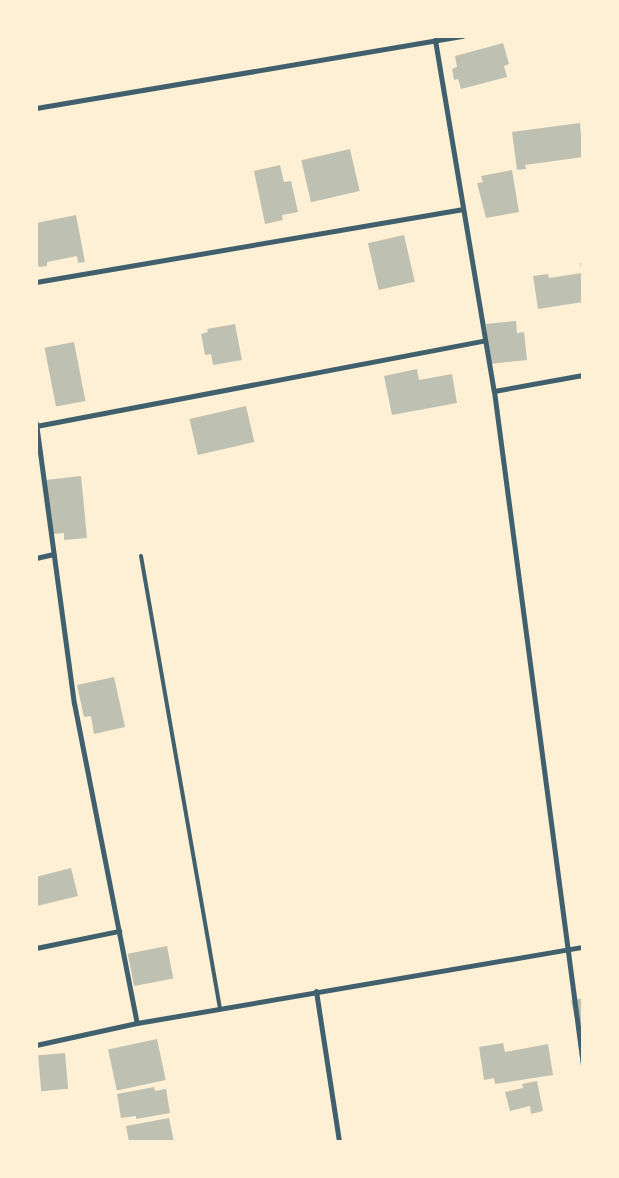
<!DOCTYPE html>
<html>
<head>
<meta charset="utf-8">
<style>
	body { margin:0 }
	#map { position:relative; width:619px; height:1178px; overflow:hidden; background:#fdf0d5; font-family:Poppins,sans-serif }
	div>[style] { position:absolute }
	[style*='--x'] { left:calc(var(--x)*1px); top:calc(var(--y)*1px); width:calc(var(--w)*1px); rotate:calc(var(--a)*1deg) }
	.building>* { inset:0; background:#bec0b2; transform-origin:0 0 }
	.service>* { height:4px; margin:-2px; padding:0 2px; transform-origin:2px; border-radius:2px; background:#3f606c }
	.minor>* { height:5px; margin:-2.5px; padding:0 2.5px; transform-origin:2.5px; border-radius:2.5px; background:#3f606c }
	span { translate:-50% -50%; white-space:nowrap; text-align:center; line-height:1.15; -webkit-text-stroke:4px #fdf0d5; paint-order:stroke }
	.frame { position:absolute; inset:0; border:38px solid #fdf0d5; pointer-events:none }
</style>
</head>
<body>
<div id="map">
	<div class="building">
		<i style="clip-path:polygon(503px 43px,509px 64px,504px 66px,507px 77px,461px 89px,458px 79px,454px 80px,452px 69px,457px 67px,455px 56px)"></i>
		<i style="clip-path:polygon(580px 123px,583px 157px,525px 165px,526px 169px,517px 170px,512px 132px)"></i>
		<i style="left:350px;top:149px;width:43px;height:50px;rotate:77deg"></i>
		<i style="clip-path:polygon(280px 165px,284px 182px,291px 181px,298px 212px,282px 215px,283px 220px,265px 224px,254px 171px)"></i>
		<i style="clip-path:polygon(512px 170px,519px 212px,486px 218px,477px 183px,483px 182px,481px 176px)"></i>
		<i style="clip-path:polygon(76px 215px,85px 262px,78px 263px,77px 256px,47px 262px,47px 266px,39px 267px,36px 261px,36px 223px)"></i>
		<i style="left:404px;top:235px;width:48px;height:37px;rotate:77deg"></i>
		<i style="clip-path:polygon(583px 262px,583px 302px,538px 309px,533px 276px,548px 274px,549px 278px,582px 273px,580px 263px)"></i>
		<i style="clip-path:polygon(516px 321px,517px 333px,524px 332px,527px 360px,490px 364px,486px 324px)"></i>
		<i style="clip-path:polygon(235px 324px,242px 360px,213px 365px,211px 354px,205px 355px,201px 334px,208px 332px,207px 329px)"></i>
		<i style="left:74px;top:342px;width:60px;height:30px;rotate:79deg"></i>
		<i style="clip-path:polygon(417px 369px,419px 380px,452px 374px,457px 403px,392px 415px,384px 376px)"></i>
		<i style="left:246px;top:406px;width:37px;height:58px;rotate:77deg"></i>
		<i style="clip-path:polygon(81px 476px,87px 538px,64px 540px,64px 533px,52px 534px,46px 480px)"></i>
		<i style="clip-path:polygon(114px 677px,125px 727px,94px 734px,91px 716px,84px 717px,77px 685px)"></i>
		<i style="clip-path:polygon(71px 868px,78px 896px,37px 906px,36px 877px)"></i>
		<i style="left:167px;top:946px;width:33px;height:40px;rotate:79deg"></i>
		<i style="clip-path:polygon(583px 998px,583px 1033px,579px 1034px,571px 1001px)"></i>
		<i style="left:157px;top:1039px;width:42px;height:50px;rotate:78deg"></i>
		<i style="clip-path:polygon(503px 1043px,505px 1052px,548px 1044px,553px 1075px,495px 1084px,494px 1078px,484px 1080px,479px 1047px)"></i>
		<i style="left:65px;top:1053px;width:36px;height:27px;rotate:85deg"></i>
		<i style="clip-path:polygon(537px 1081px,543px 1111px,531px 1114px,530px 1106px,510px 1111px,505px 1092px,523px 1088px,522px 1084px)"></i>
		<i style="clip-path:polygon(154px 1087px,155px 1091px,166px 1089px,170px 1113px,136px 1119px,136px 1116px,121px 1118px,117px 1094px)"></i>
		<i style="clip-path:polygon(169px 1118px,174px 1142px,129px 1142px,126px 1126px)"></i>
	</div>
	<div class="service">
		<i style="--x:141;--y:556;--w:459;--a:80.1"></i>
	</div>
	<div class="minor">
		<i style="--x:435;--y:40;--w:356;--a:80.5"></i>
		<i style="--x:494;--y:391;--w:680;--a:82.48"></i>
		<i style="--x:36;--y:108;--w:433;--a:-9.6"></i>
		<i style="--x:36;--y:282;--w:432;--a:-9.7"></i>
		<i style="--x:494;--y:391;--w:90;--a:-10.2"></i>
		<i style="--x:36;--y:423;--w:283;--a:82.3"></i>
		<i style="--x:74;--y:703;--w:326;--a:78.9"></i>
		<i style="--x:36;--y:426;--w:457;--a:-10.8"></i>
		<i style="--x:36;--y:558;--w:18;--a:-13"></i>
		<i style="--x:36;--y:948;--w:85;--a:-11.6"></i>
		<i style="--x:316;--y:991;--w:153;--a:81.3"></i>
		<i style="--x:36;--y:1045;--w:103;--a:-12.3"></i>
		<i style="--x:137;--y:1023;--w:452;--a:-9.7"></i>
	</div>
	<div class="frame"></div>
</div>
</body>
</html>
